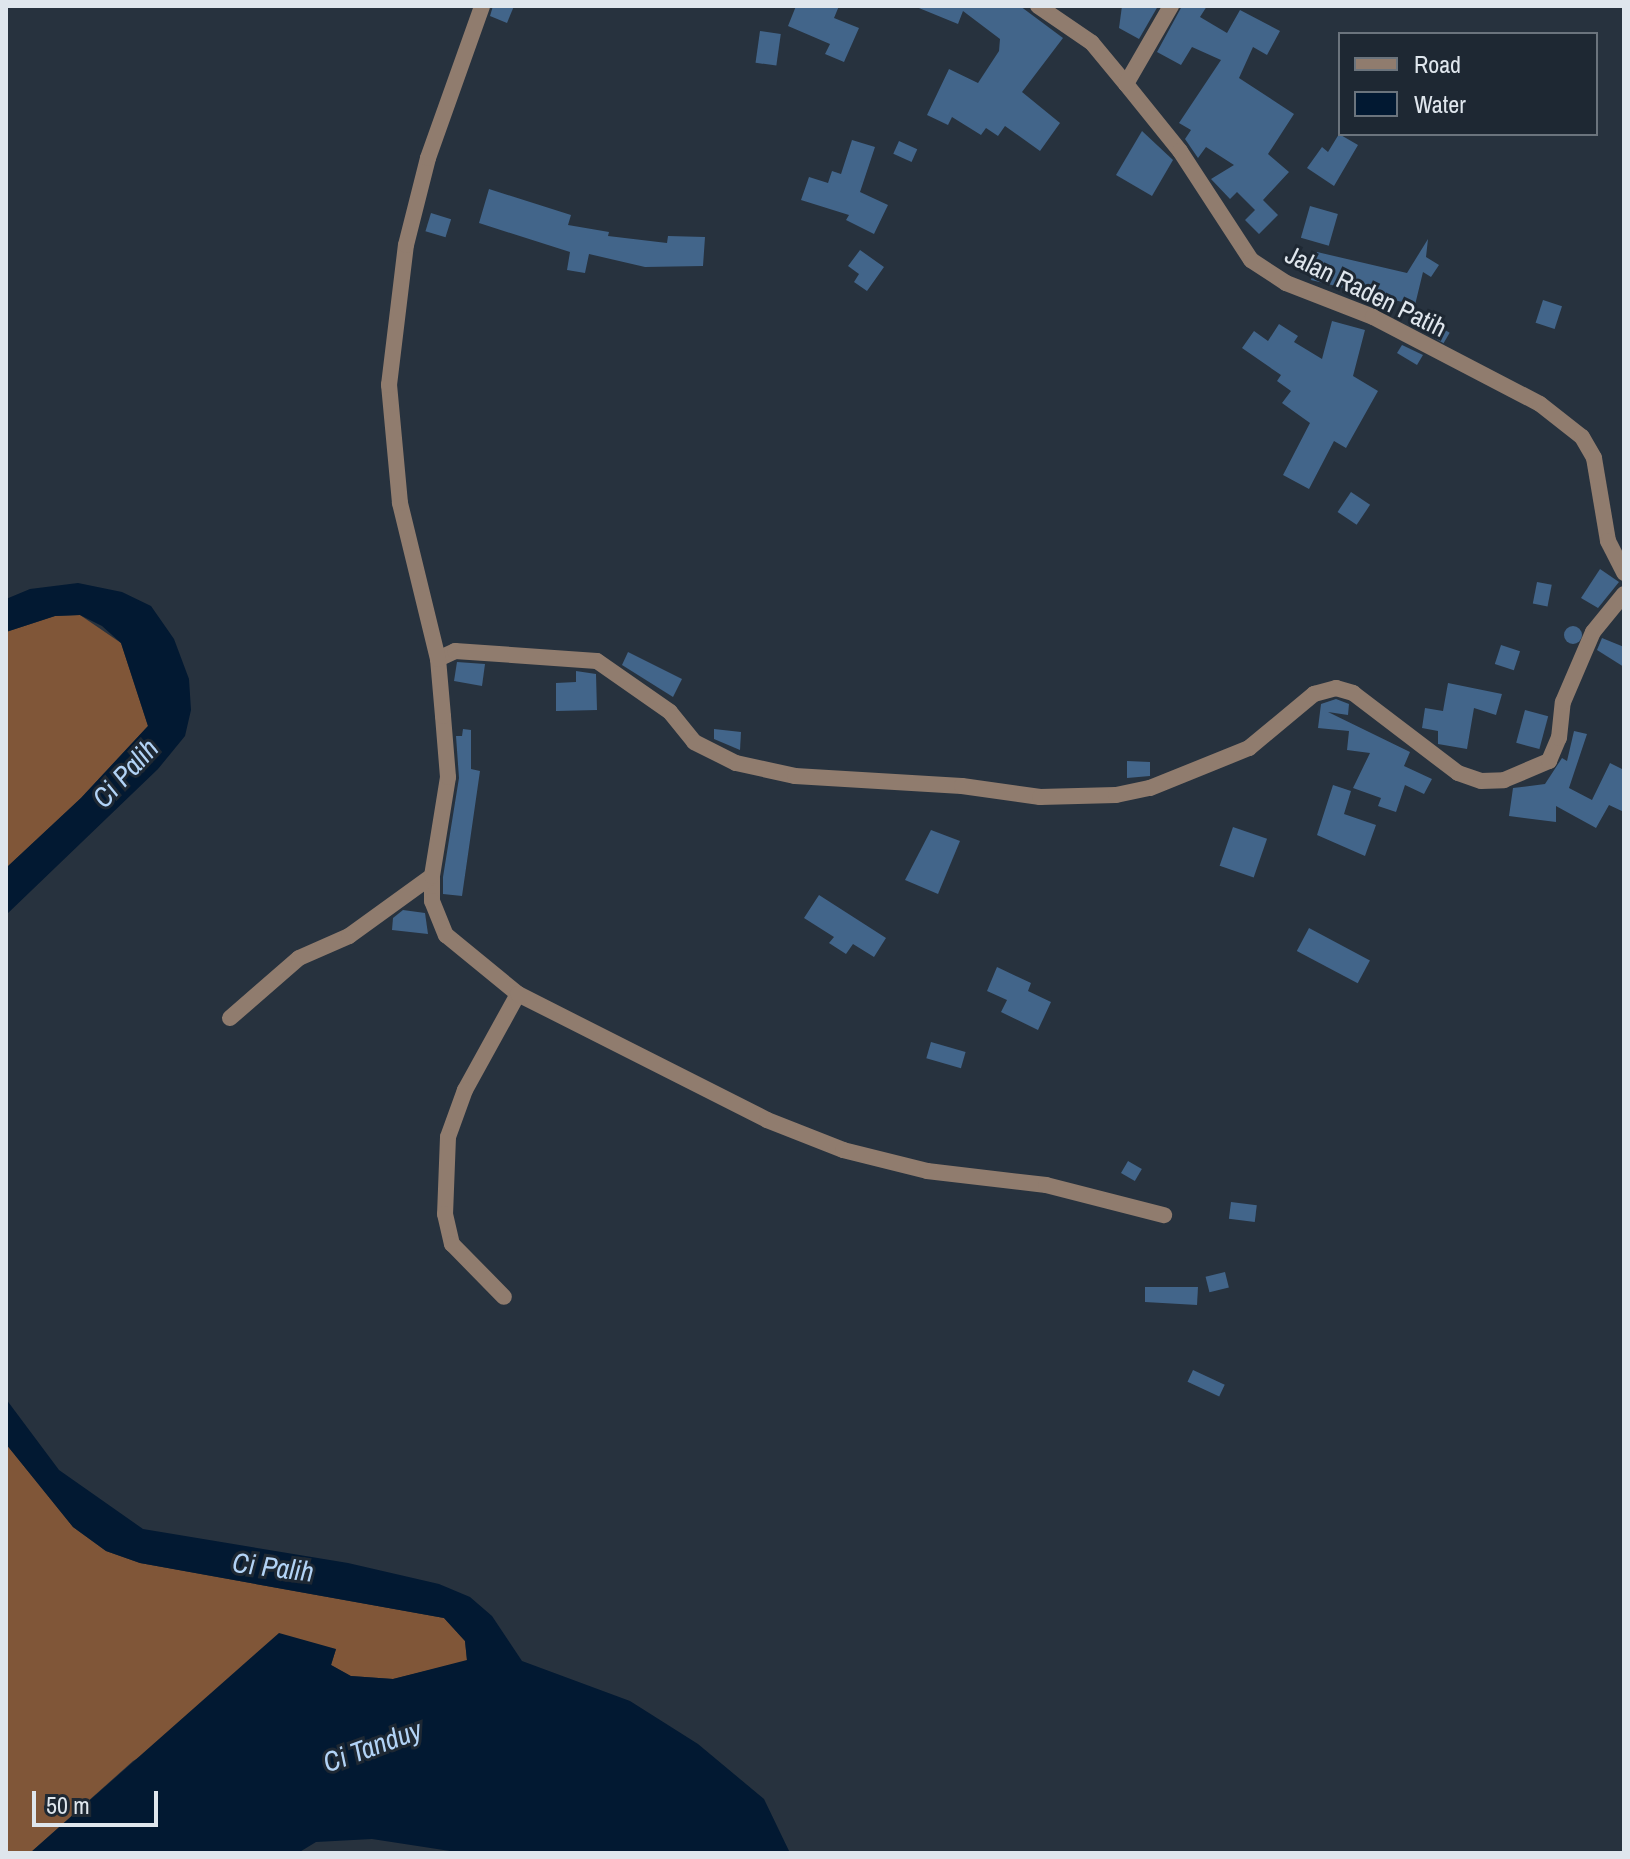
<!DOCTYPE html>
<html>
<head>
<meta charset="utf-8">
<style>
	body { margin:0 }
	#map { position:relative; width:1630px; height:1859px; overflow:hidden; background:#27323e; font-family:"Archivo Narrow",sans-serif }
	div>[style] { position:absolute }
	[style*='--x'] { left:calc(var(--x)*1px); top:calc(var(--y)*1px); width:calc(var(--w)*1px); rotate:calc(var(--a)*1deg) }
	.forest>* { inset:0; background:#805638 }
	.water>* { inset:0; background:#021932 }
	.building>* { inset:0; background:#42658a; transform-origin:0 0 }
	.round { border-radius:50% }
	.minor>* { height:16px; margin:-8px; padding:0 8px; transform-origin:8px; border-radius:8px; background:#907c6e }
	span { translate:-50% -50%; white-space:nowrap; text-align:center; line-height:1.15; -webkit-text-stroke:6px #1e2833; paint-order:stroke }
	.street-label { font-size:26px; color:#dfe6ed }
	.water-label { font-size:28px; color:#b2d3f6; font-style:italic }
	.frame { position:absolute; inset:0; border:8px solid #dfe6ed; pointer-events:none }
	.legend { position:absolute; left:1338px; top:32px; width:260px; height:104px; box-sizing:border-box; background:#1e2833; border:2px solid #6b747d; margin:0; padding:10px 14px; list-style:none; font-size:24px; color:#dfe6ed }
	.legend li { display:flex; align-items:center; gap:16px; height:40px }
	.legend b { width:40px; border:2px solid #6b747d }
	.scale { position:absolute; left:32px; top:1791px; width:126px; height:36px; box-sizing:border-box; border:4px solid #dfe6ed; border-top:0; padding-left:10px; font-size:24px; line-height:28px; white-space:nowrap; color:#dfe6ed; -webkit-text-stroke:6px #1e2833; paint-order:stroke }
</style>
</head>
<body>
<div id="map">
	<div class="forest">
		<i style="clip-path:polygon(80px 615px,121px 643px,148px 726px,81px 798px,6px 868px,6px 632px,55px 616px)"></i>
		<i style="clip-path:polygon(6px 1444px,73px 1527px,106px 1551px,140px 1563px,444px 1618px,465px 1641px,467px 1661px,393px 1679px,350px 1676px,331px 1665px,336px 1649px,133px 1761px,30px 1853px,6px 1853px)"></i>
	</div>
	<div class="water">
		<i style="clip-path:polygon(78px 583px,122px 592px,151px 606px,174px 639px,189px 679px,191px 710px,185px 736px,158px 769px,6px 915px,6px 868px,81px 798px,148px 726px,121px 643px,102px 626px,80px 615px,55px 616px,6px 632px,6px 599px,30px 589px)"></i>
		<i style="clip-path:polygon(6px 1399px,59px 1470px,143px 1529px,348px 1563px,439px 1584px,470px 1597px,492px 1616px,522px 1661px,630px 1701px,698px 1744px,764px 1799px,790px 1853px,463px 1853px,372px 1839px,316px 1842px,298px 1853px,30px 1853px,279px 1633px,336px 1649px,331px 1665px,351px 1676px,393px 1679px,467px 1660px,465px 1641px,444px 1618px,140px 1563px,106px 1551px,73px 1527px,6px 1444px)"></i>
	</div>
	<div class="building">
		<i style="clip-path:polygon(493px 6px,514px 6px,507px 23px,490px 16px)"></i>
		<i style="clip-path:polygon(796px 6px,839px 6px,834px 18px,859px 28px,844px 62px,825px 54px,830px 44px,788px 26px)"></i>
		<i style="clip-path:polygon(914px 6px,1020px 6px,1063px 38px,1022px 92px,1060px 123px,1040px 151px,1005px 126px,998px 136px,986px 128px,981px 135px,952px 117px,948px 125px,927px 115px,949px 69px,978px 83px,999px 51px,1000px 39px,963px 11px,958px 24px)"></i>
		<i style="clip-path:polygon(1122px 6px,1158px 6px,1139px 39px,1119px 28px)"></i>
		<i style="clip-path:polygon(1182px 6px,1207px 6px,1200px 17px,1227px 33px,1240px 10px,1280px 31px,1267px 55px,1253px 47px,1239px 78px,1294px 114px,1268px 154px,1289px 172px,1263px 200px,1278px 215px,1259px 234px,1245px 220px,1255px 210px,1237px 192px,1230px 199px,1211px 179px,1234px 165px,1206px 147px,1198px 158px,1185px 139px,1191px 130px,1179px 123px,1221px 60px,1192px 47px,1181px 65px,1157px 52px)"></i>
		<i style="left:760px;top:31px;width:21px;height:32px;rotate:8deg"></i>
		<i style="clip-path:polygon(1142px 131px,1173px 160px,1152px 196px,1116px 175px)"></i>
		<i style="clip-path:polygon(1339px 134px,1358px 145px,1334px 186px,1307px 168px,1322px 147px,1328px 152px)"></i>
		<i style="clip-path:polygon(852px 140px,875px 147px,860px 192px,888px 205px,874px 234px,846px 220px,849px 215px,801px 200px,809px 177px,828px 183px,832px 171px,841px 174px)"></i>
		<i style="left:899px;top:141px;width:20px;height:14px;rotate:24deg"></i>
		<i style="clip-path:polygon(489px 189px,571px 215px,568px 225px,609px 232px,608px 236px,667px 243px,668px 236px,705px 237px,703px 266px,645px 267px,589px 254px,585px 273px,567px 270px,570px 252px,479px 223px)"></i>
		<i style="left:1310px;top:206px;width:29px;height:33px;rotate:16deg"></i>
		<i style="left:431px;top:213px;width:21px;height:19px;rotate:17deg"></i>
		<i style="clip-path:polygon(1428px 239px,1426px 257px,1439px 265px,1431px 277px,1423px 272px,1415px 305px,1311px 280px,1317px 252px,1407px 273px)"></i>
		<i style="clip-path:polygon(860px 250px,884px 267px,867px 291px,854px 282px,859px 274px,848px 266px)"></i>
		<i style="left:1543px;top:300px;width:20px;height:24px;rotate:18deg"></i>
		<i style="clip-path:polygon(1332px 321px,1365px 330px,1353px 376px,1378px 391px,1346px 448px,1334px 441px,1309px 489px,1283px 475px,1310px 423px,1282px 403px,1291px 391px,1277px 381px,1281px 375px,1242px 348px,1254px 331px,1268px 341px,1279px 324px,1298px 336px,1294px 342px,1322px 359px)"></i>
		<i style="left:1430px;top:321px;width:23px;height:12px;rotate:31deg"></i>
		<i style="clip-path:polygon(1402px 345px,1423px 355px,1417px 365px,1397px 353px)"></i>
		<i style="left:1351px;top:492px;width:23px;height:24px;rotate:34deg"></i>
		<i style="clip-path:polygon(1600px 569px,1619px 582px,1598px 608px,1581px 598px)"></i>
		<i style="left:1537px;top:582px;width:15px;height:22px;rotate:11deg"></i>
		<i class="round" style="left:1564px;top:626px;width:18px;height:18px"></i>
		<i style="clip-path:polygon(1602px 638px,1624px 647px,1624px 667px,1597px 650px)"></i>
		<i style="left:1501px;top:645px;width:20px;height:20px;rotate:18deg"></i>
		<i style="clip-path:polygon(628px 652px,682px 679px,673px 697px,622px 665px)"></i>
		<i style="clip-path:polygon(457px 662px,485px 664px,482px 686px,454px 681px)"></i>
		<i style="clip-path:polygon(576px 671px,596px 674px,597px 710px,556px 711px,556px 683px,576px 682px)"></i>
		<i style="clip-path:polygon(1448px 683px,1502px 694px,1496px 715px,1474px 708px,1467px 749px,1438px 744px,1438px 731px,1422px 728px,1425px 708px,1443px 711px)"></i>
		<i style="clip-path:polygon(1336px 699px,1349px 704px,1348px 715px,1328px 712px,1410px 752px,1404px 766px,1432px 779px,1424px 794px,1405px 785px,1396px 812px,1378px 806px,1381px 798px,1353px 788px,1370px 753px,1347px 750px,1349px 731px,1318px 728px,1321px 704px)"></i>
		<i style="left:1525px;top:710px;width:24px;height:34px;rotate:15deg"></i>
		<i style="clip-path:polygon(463px 729px,471px 730px,471px 769px,480px 771px,462px 896px,443px 894px,443px 877px,459px 778px,456px 736px,462px 736px)"></i>
		<i style="clip-path:polygon(714px 729px,741px 732px,740px 750px,714px 739px)"></i>
		<i style="clip-path:polygon(1574px 731px,1587px 734px,1569px 788px,1592px 800px,1610px 763px,1624px 770px,1624px 812px,1609px 805px,1596px 828px,1556px 806px,1556px 822px,1509px 816px,1513px 788px,1545px 784px,1562px 758px,1567px 761px)"></i>
		<i style="clip-path:polygon(1127px 761px,1150px 762px,1150px 776px,1127px 778px)"></i>
		<i style="clip-path:polygon(1333px 785px,1351px 791px,1344px 814px,1376px 825px,1365px 856px,1317px 835px)"></i>
		<i style="left:1233px;top:827px;width:36px;height:41px;rotate:19deg"></i>
		<i style="clip-path:polygon(931px 830px,960px 841px,938px 894px,905px 880px)"></i>
		<i style="clip-path:polygon(819px 895px,886px 938px,874px 957px,853px 944px,846px 954px,829px 943px,834px 937px,804px 918px)"></i>
		<i style="clip-path:polygon(403px 910px,425px 913px,428px 934px,392px 930px,393px 918px)"></i>
		<i style="left:1309px;top:928px;width:69px;height:26px;rotate:28deg"></i>
		<i style="clip-path:polygon(997px 967px,1031px 983px,1028px 991px,1051px 1002px,1038px 1030px,1001px 1012px,1007px 1000px,987px 991px)"></i>
		<i style="left:931px;top:1042px;width:36px;height:17px;rotate:16deg"></i>
		<i style="left:1128px;top:1161px;width:16px;height:14px;rotate:30deg"></i>
		<i style="left:1231px;top:1202px;width:26px;height:17px;rotate:7deg"></i>
		<i style="left:1225px;top:1272px;width:16px;height:20px;rotate:76deg"></i>
		<i style="clip-path:polygon(1145px 1287px,1198px 1287px,1197px 1305px,1145px 1302px)"></i>
		<i style="left:1193px;top:1370px;width:35px;height:13px;rotate:25deg"></i>
	</div>
	<div class="minor">
		<i style="--x:1038;--y:6;--w:65;--a:34.4"></i>
		<i style="--x:1092;--y:43;--w:53;--a:50.3"></i>
		<i style="--x:1126;--y:84;--w:86;--a:51.1"></i>
		<i style="--x:1180;--y:151;--w:130;--a:56.9"></i>
		<i style="--x:1251;--y:260;--w:42;--a:33.3"></i>
		<i style="--x:1286;--y:283;--w:93;--a:21.3"></i>
		<i style="--x:1373;--y:317;--w:188;--a:27.5"></i>
		<i style="--x:1540;--y:404;--w:53;--a:38.2"></i>
		<i style="--x:1582;--y:437;--w:24;--a:60"></i>
		<i style="--x:1594;--y:458;--w:84;--a:80.4"></i>
		<i style="--x:1608;--y:541;--w:36;--a:63"></i>
		<i style="--x:1126;--y:84;--w:90;--a:-60"></i>
		<i style="--x:438;--y:659;--w:19;--a:-25"></i>
		<i style="--x:455;--y:651;--w:142;--a:4"></i>
		<i style="--x:597;--y:661;--w:89;--a:34.9"></i>
		<i style="--x:670;--y:712;--w:38;--a:51"></i>
		<i style="--x:694;--y:742;--w:47;--a:26.6"></i>
		<i style="--x:736;--y:763;--w:60;--a:12.4"></i>
		<i style="--x:795;--y:776;--w:167;--a:3.4"></i>
		<i style="--x:962;--y:786;--w:79;--a:8"></i>
		<i style="--x:1040;--y:797;--w:76;--a:-1.5"></i>
		<i style="--x:1116;--y:795;--w:35;--a:-12"></i>
		<i style="--x:1150;--y:788;--w:107;--a:-22"></i>
		<i style="--x:1249;--y:748;--w:85;--a:-39.7"></i>
		<i style="--x:1314;--y:694;--w:23;--a:-15"></i>
		<i style="--x:1336;--y:688;--w:18;--a:16"></i>
		<i style="--x:1353;--y:693;--w:132;--a:37.3"></i>
		<i style="--x:1458;--y:773;--w:24;--a:19"></i>
		<i style="--x:1481;--y:781;--w:23;--a:-2"></i>
		<i style="--x:1504;--y:780;--w:49;--a:-22.9"></i>
		<i style="--x:1549;--y:761;--w:25;--a:-67"></i>
		<i style="--x:1559;--y:738;--w:36;--a:-84"></i>
		<i style="--x:1563;--y:702;--w:76;--a:-66.8"></i>
		<i style="--x:1593;--y:632;--w:49;--a:-50.8"></i>
		<i style="--x:432;--y:876;--w:25;--a:90"></i>
		<i style="--x:432;--y:901;--w:37;--a:68"></i>
		<i style="--x:446;--y:935;--w:93;--a:39.3"></i>
		<i style="--x:518;--y:994;--w:110;--a:118.9"></i>
		<i style="--x:465;--y:1090;--w:50;--a:109.9"></i>
		<i style="--x:448;--y:1137;--w:77;--a:92.2"></i>
		<i style="--x:445;--y:1214;--w:31;--a:77"></i>
		<i style="--x:452;--y:1244;--w:74;--a:45.5"></i>
		<i style="--x:518;--y:994;--w:279;--a:26.8"></i>
		<i style="--x:767;--y:1120;--w:82;--a:21.5"></i>
		<i style="--x:843;--y:1150;--w:87;--a:14"></i>
		<i style="--x:927;--y:1171;--w:120;--a:6.7"></i>
		<i style="--x:1046;--y:1185;--w:122;--a:14.3"></i>
		<i style="--x:230;--y:1018;--w:91;--a:-41"></i>
		<i style="--x:299;--y:958;--w:55;--a:-23.7"></i>
		<i style="--x:349;--y:936;--w:102;--a:-35.9"></i>
		<i style="--x:432;--y:876;--w:100;--a:-80.8"></i>
		<i style="--x:448;--y:777;--w:61;--a:-94.7"></i>
		<i style="--x:443;--y:716;--w:57;--a:-95"></i>
		<i style="--x:438;--y:659;--w:161;--a:-103.7"></i>
		<i style="--x:400;--y:503;--w:119;--a:-95.3"></i>
		<i style="--x:389;--y:385;--w:141;--a:-83.1"></i>
		<i style="--x:406;--y:245;--w:90;--a:-75.8"></i>
		<i style="--x:428;--y:158;--w:161;--a:-70.4"></i>
	</div>
	<div class="street-label">
		<span style="left:1366px;top:291px;rotate:26deg">Jalan Raden Patih</span>
	</div>
	<div class="water-label">
		<span style="left:125px;top:773px;rotate:-47deg">Ci Palih</span>
		<span style="left:273px;top:1567px;rotate:7deg">Ci Palih</span>
		<span style="left:372px;top:1746px;rotate:-20deg">Ci Tanduy</span>
	</div>
	<div class="frame"></div>
	<ul class="legend">
	<li><b style="height:10px;background:#907c6e"></b>Road</li>
	<li><b style="height:22px;background:#021932"></b>Water</li>
	</ul>
	<div class="scale">50 m</div>
</div>
</body>
</html>
